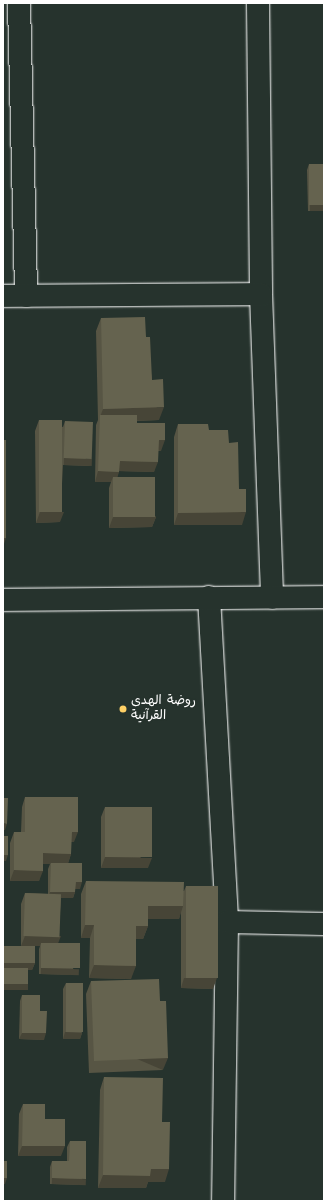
<!DOCTYPE html>
<html>
<head>
<meta charset="utf-8">
<style>
	body { margin:0 }
	#map { position:relative; width:327px; height:1204px; overflow:hidden; background:#26332d; font-family:Kalam,"Playpen Sans Arabic",sans-serif }
	div>[style] { position:absolute }
	[style*='--x'] { left:calc(var(--x)*1px); top:calc(var(--y)*1px); width:calc(var(--w)*1px); rotate:calc(var(--a)*1deg) }
	.roads { filter:drop-shadow(0 0 1px #fff) drop-shadow(0 0 1px #fff) }
	.minor>* { height:22px; margin:-11px; padding:0 11px; transform-origin:11px; border-radius:11px; background:#26332d }
	.wall>* { inset:0; background:#575544 }
	.shaded-wall>* { inset:0; background:#474537; transform-origin:0 0 }
	.building>* { inset:0; background:#65634f; transform-origin:0 0 }
	.dots>* { width:11px; height:11px; translate:-50% -50%; box-sizing:border-box; border:2px solid #26332d; border-radius:50% }
	span { translate:-50% -50%; white-space:nowrap; text-align:center; line-height:1.15; -webkit-text-stroke:4px #26332d; paint-order:stroke }
	.poi-label { font-size:13px; color:#fff }
	.left { translate:0 -50%; text-align:left }
	.frame { position:absolute; inset:0; border:4px solid #fff; pointer-events:none }
</style>
</head>
<body>
<div id="map">
	<div class="roads">
		<div class="minor">
			<i style="--x:19;--y:3;--w:293;--a:88.6"></i>
			<i style="--x:258;--y:3;--w:291;--a:89.4"></i>
			<i style="--x:261;--y:294;--w:304;--a:87.9"></i>
			<i style="--x:3;--y:296;--w:258;--a:-0.4"></i>
			<i style="--x:209;--y:597;--w:325;--a:86.8"></i>
			<i style="--x:227;--y:922;--w:279;--a:90.8"></i>
			<i style="--x:3;--y:600;--w:321;--a:-0.5"></i>
			<i style="--x:227;--y:922;--w:97;--a:1.2"></i>
		</div>
	</div>
	<div class="wall">
		<i style="clip-path:polygon(309px 164px,324px 211px,308px 211px,307px 170px)"></i>
		<i style="clip-path:polygon(101px 318px,146px 337px,152px 380px,159px 420px,137px 421px,137px 423px,161px 451px,158px 451px,154px 472px,119px 471px,117px 477px,156px 517px,152px 527px,109px 528px,109px 488px,111px 482px,95px 482px,96px 425px,98px 420px,96px 331px)"></i>
		<i style="clip-path:polygon(39px 420px,63px 427px,65px 421px,90px 466px,63px 465px,60px 522px,36px 523px,35px 431px)"></i>
		<i style="clip-path:polygon(178px 424px,229px 443px,239px 489px,242px 525px,174px 525px,174px 437px)"></i>
		<i style="clip-path:polygon(25px 797px,74px 842px,71px 842px,71px 854px,68px 863px,80px 889px,75px 889px,75px 892px,73px 898px,61px 898px,58px 943px,77px 975px,39px 974px,39px 949px,40px 946px,35px 946px,35px 963px,32px 970px,28px 970px,28px 984px,26px 990px,3px 990px,3px 946px,21px 946px,21px 904px,25px 893px,48px 894px,48px 869px,50px 864px,43px 864px,39px 881px,10px 881px,10px 843px,14px 832px,21px 832px,22px 807px)"></i>
		<i style="clip-path:polygon(105px 807px,148px 868px,101px 868px,101px 817px)"></i>
		<i style="clip-path:polygon(86px 881px,184px 891px,186px 886px,213px 989px,181px 988px,181px 911px,179px 919px,148px 919px,148px 926px,143px 939px,136px 939px,131px 979px,89px 978px,90px 938px,81px 938px,81px 894px)"></i>
		<i style="clip-path:polygon(91px 981px,163px 1070px,89px 1073px,86px 994px)"></i>
		<i style="clip-path:polygon(66px 983px,82px 1033px,80px 1039px,63px 1039px,63px 989px)"></i>
		<i style="clip-path:polygon(22px 995px,40px 1011px,44px 1040px,19px 1039px,20px 1001px)"></i>
		<i style="clip-path:polygon(104px 1077px,162px 1122px,165px 1182px,148px 1182px,146px 1188px,98px 1188px,100px 1090px)"></i>
		<i style="clip-path:polygon(23px 1104px,45px 1119px,61px 1156px,18px 1156px,19px 1114px)"></i>
		<i style="clip-path:polygon(70px 1141px,84px 1185px,50px 1184px,50px 1167px,52px 1161px,67px 1161px,67px 1147px)"></i>
	</div>
	<div class="shaded-wall">
		<i style="left:310px;top:205px;width:14px;height:6px"></i>
		<i style="clip-path:polygon(164px 407px,159px 420px,100px 422px,100px 417px,103px 409px)"></i>
		<i style="clip-path:polygon(159px 440px,165px 440px,161px 451px,155px 450px)"></i>
		<i style="left:64px;top:458px;width:28px;height:7px;rotate:2deg"></i>
		<i style="clip-path:polygon(120px 461px,158px 462px,154px 472px,116px 471px)"></i>
		<i style="clip-path:polygon(98px 471px,119px 472px,116px 482px,113px 477px,111px 482px,95px 482px)"></i>
		<i style="clip-path:polygon(40px 512px,64px 512px,60px 522px,36px 523px)"></i>
		<i style="clip-path:polygon(246px 512px,242px 525px,174px 525px,178px 513px)"></i>
		<i style="clip-path:polygon(113px 517px,156px 517px,152px 527px,109px 528px)"></i>
		<i style="clip-path:polygon(3px 538px,6px 538px,3px 547px)"></i>
		<i style="clip-path:polygon(3px 823px,7px 824px,5px 830px,3px 830px)"></i>
		<i style="clip-path:polygon(72px 832px,78px 832px,74px 842px,68px 842px)"></i>
		<i style="clip-path:polygon(43px 853px,71px 854px,68px 864px,51px 863px,50px 864px,40px 864px)"></i>
		<i style="clip-path:polygon(3px 855px,8px 855px,6px 861px,3px 861px)"></i>
		<i style="clip-path:polygon(105px 857px,152px 858px,148px 868px,101px 868px)"></i>
		<i style="clip-path:polygon(14px 870px,43px 871px,39px 881px,10px 881px)"></i>
		<i style="clip-path:polygon(76px 882px,82px 882px,80px 889px,73px 889px)"></i>
		<i style="clip-path:polygon(50px 892px,75px 892px,73px 898px,48px 898px)"></i>
		<i style="clip-path:polygon(148px 906px,183px 906px,179px 919px,143px 919px)"></i>
		<i style="clip-path:polygon(85px 925px,94px 925px,90px 938px,81px 938px)"></i>
		<i style="clip-path:polygon(136px 926px,148px 926px,143px 939px,132px 939px)"></i>
		<i style="clip-path:polygon(25px 936px,61px 936px,57px 946px,41px 943px,40px 946px,21px 946px)"></i>
		<i style="clip-path:polygon(3px 963px,35px 963px,32px 970px,3px 969px)"></i>
		<i style="clip-path:polygon(94px 965px,136px 966px,131px 979px,89px 978px)"></i>
		<i style="left:41px;top:968px;width:38px;height:6px;rotate:2deg"></i>
		<i style="clip-path:polygon(184px 978px,217px 978px,213px 989px,181px 988px)"></i>
		<i style="left:3px;top:984px;width:25px;height:6px"></i>
		<i style="clip-path:polygon(65px 1032px,82px 1033px,80px 1039px,63px 1039px)"></i>
		<i style="clip-path:polygon(22px 1033px,46px 1033px,44px 1040px,19px 1039px)"></i>
		<i style="left:168px;top:1058px;width:13px;height:74px;rotate:113deg"></i>
		<i style="clip-path:polygon(22px 1146px,65px 1146px,61px 1156px,18px 1156px)"></i>
		<i style="clip-path:polygon(151px 1169px,169px 1169px,165px 1182px,148px 1182px,146px 1188px,98px 1188px,103px 1175px)"></i>
		<i style="clip-path:polygon(3px 1178px,7px 1178px,5px 1184px,3px 1184px)"></i>
		<i style="left:52px;top:1178px;width:34px;height:6px;rotate:2deg"></i>
	</div>
	<div class="building">
		<i style="left:309px;top:164px;width:15px;height:41px"></i>
		<i style="clip-path:polygon(145px 317px,146px 337px,150px 337px,152px 380px,163px 379px,164px 407px,103px 409px,101px 318px)"></i>
		<i style="clip-path:polygon(100px 415px,137px 415px,137px 423px,165px 423px,165px 440px,159px 440px,158px 462px,120px 461px,119px 472px,98px 471px)"></i>
		<i style="left:39px;top:420px;width:23px;height:92px"></i>
		<i style="left:65px;top:421px;width:28px;height:37px;rotate:2deg"></i>
		<i style="clip-path:polygon(178px 424px,208px 424px,209px 430px,228px 430px,229px 443px,238px 442px,239px 489px,246px 489px,246px 512px,178px 513px)"></i>
		<i style="left:3px;top:440px;width:3px;height:98px"></i>
		<i style="left:113px;top:477px;width:42px;height:40px"></i>
		<i style="clip-path:polygon(25px 797px,78px 797px,78px 832px,72px 832px,71px 854px,43px 853px,43px 871px,14px 870px,14px 832px,25px 832px)"></i>
		<i style="clip-path:polygon(3px 798px,8px 798px,7px 824px,3px 823px)"></i>
		<i style="left:105px;top:807px;width:47px;height:50px"></i>
		<i style="left:3px;top:836px;width:5px;height:19px"></i>
		<i style="clip-path:polygon(51px 863px,82px 863px,82px 882px,76px 882px,75px 892px,50px 892px)"></i>
		<i style="clip-path:polygon(86px 881px,184px 882px,183px 906px,148px 906px,148px 926px,136px 926px,136px 966px,94px 965px,94px 925px,85px 925px)"></i>
		<i style="left:186px;top:886px;width:32px;height:92px"></i>
		<i style="left:25px;top:893px;width:36px;height:43px;rotate:2deg"></i>
		<i style="left:41px;top:943px;width:39px;height:25px"></i>
		<i style="left:3px;top:946px;width:32px;height:17px"></i>
		<i style="left:3px;top:968px;width:25px;height:16px"></i>
		<i style="clip-path:polygon(159px 979px,160px 1001px,166px 1001px,168px 1058px,94px 1061px,91px 981px)"></i>
		<i style="left:66px;top:983px;width:17px;height:49px"></i>
		<i style="clip-path:polygon(22px 995px,40px 995px,40px 1011px,47px 1011px,46px 1033px,22px 1033px)"></i>
		<i style="clip-path:polygon(104px 1077px,163px 1078px,162px 1122px,170px 1122px,169px 1169px,151px 1169px,150px 1176px,103px 1175px)"></i>
		<i style="clip-path:polygon(23px 1104px,45px 1104px,45px 1119px,65px 1119px,65px 1146px,22px 1146px)"></i>
		<i style="clip-path:polygon(70px 1141px,86px 1141px,86px 1179px,52px 1178px,52px 1161px,69px 1161px)"></i>
		<i style="left:3px;top:1161px;width:4px;height:17px"></i>
	</div>
	<div class="dots">
		<i style="left:123px;top:709px;background:#ffd166"></i>
	</div>
	<div class="poi-label">
		<span class="left" style="left:131px;top:709px">روضة الهدى<br>القرآنية</span>
	</div>
	<div class="frame"></div>
</div>
</body>
</html>
